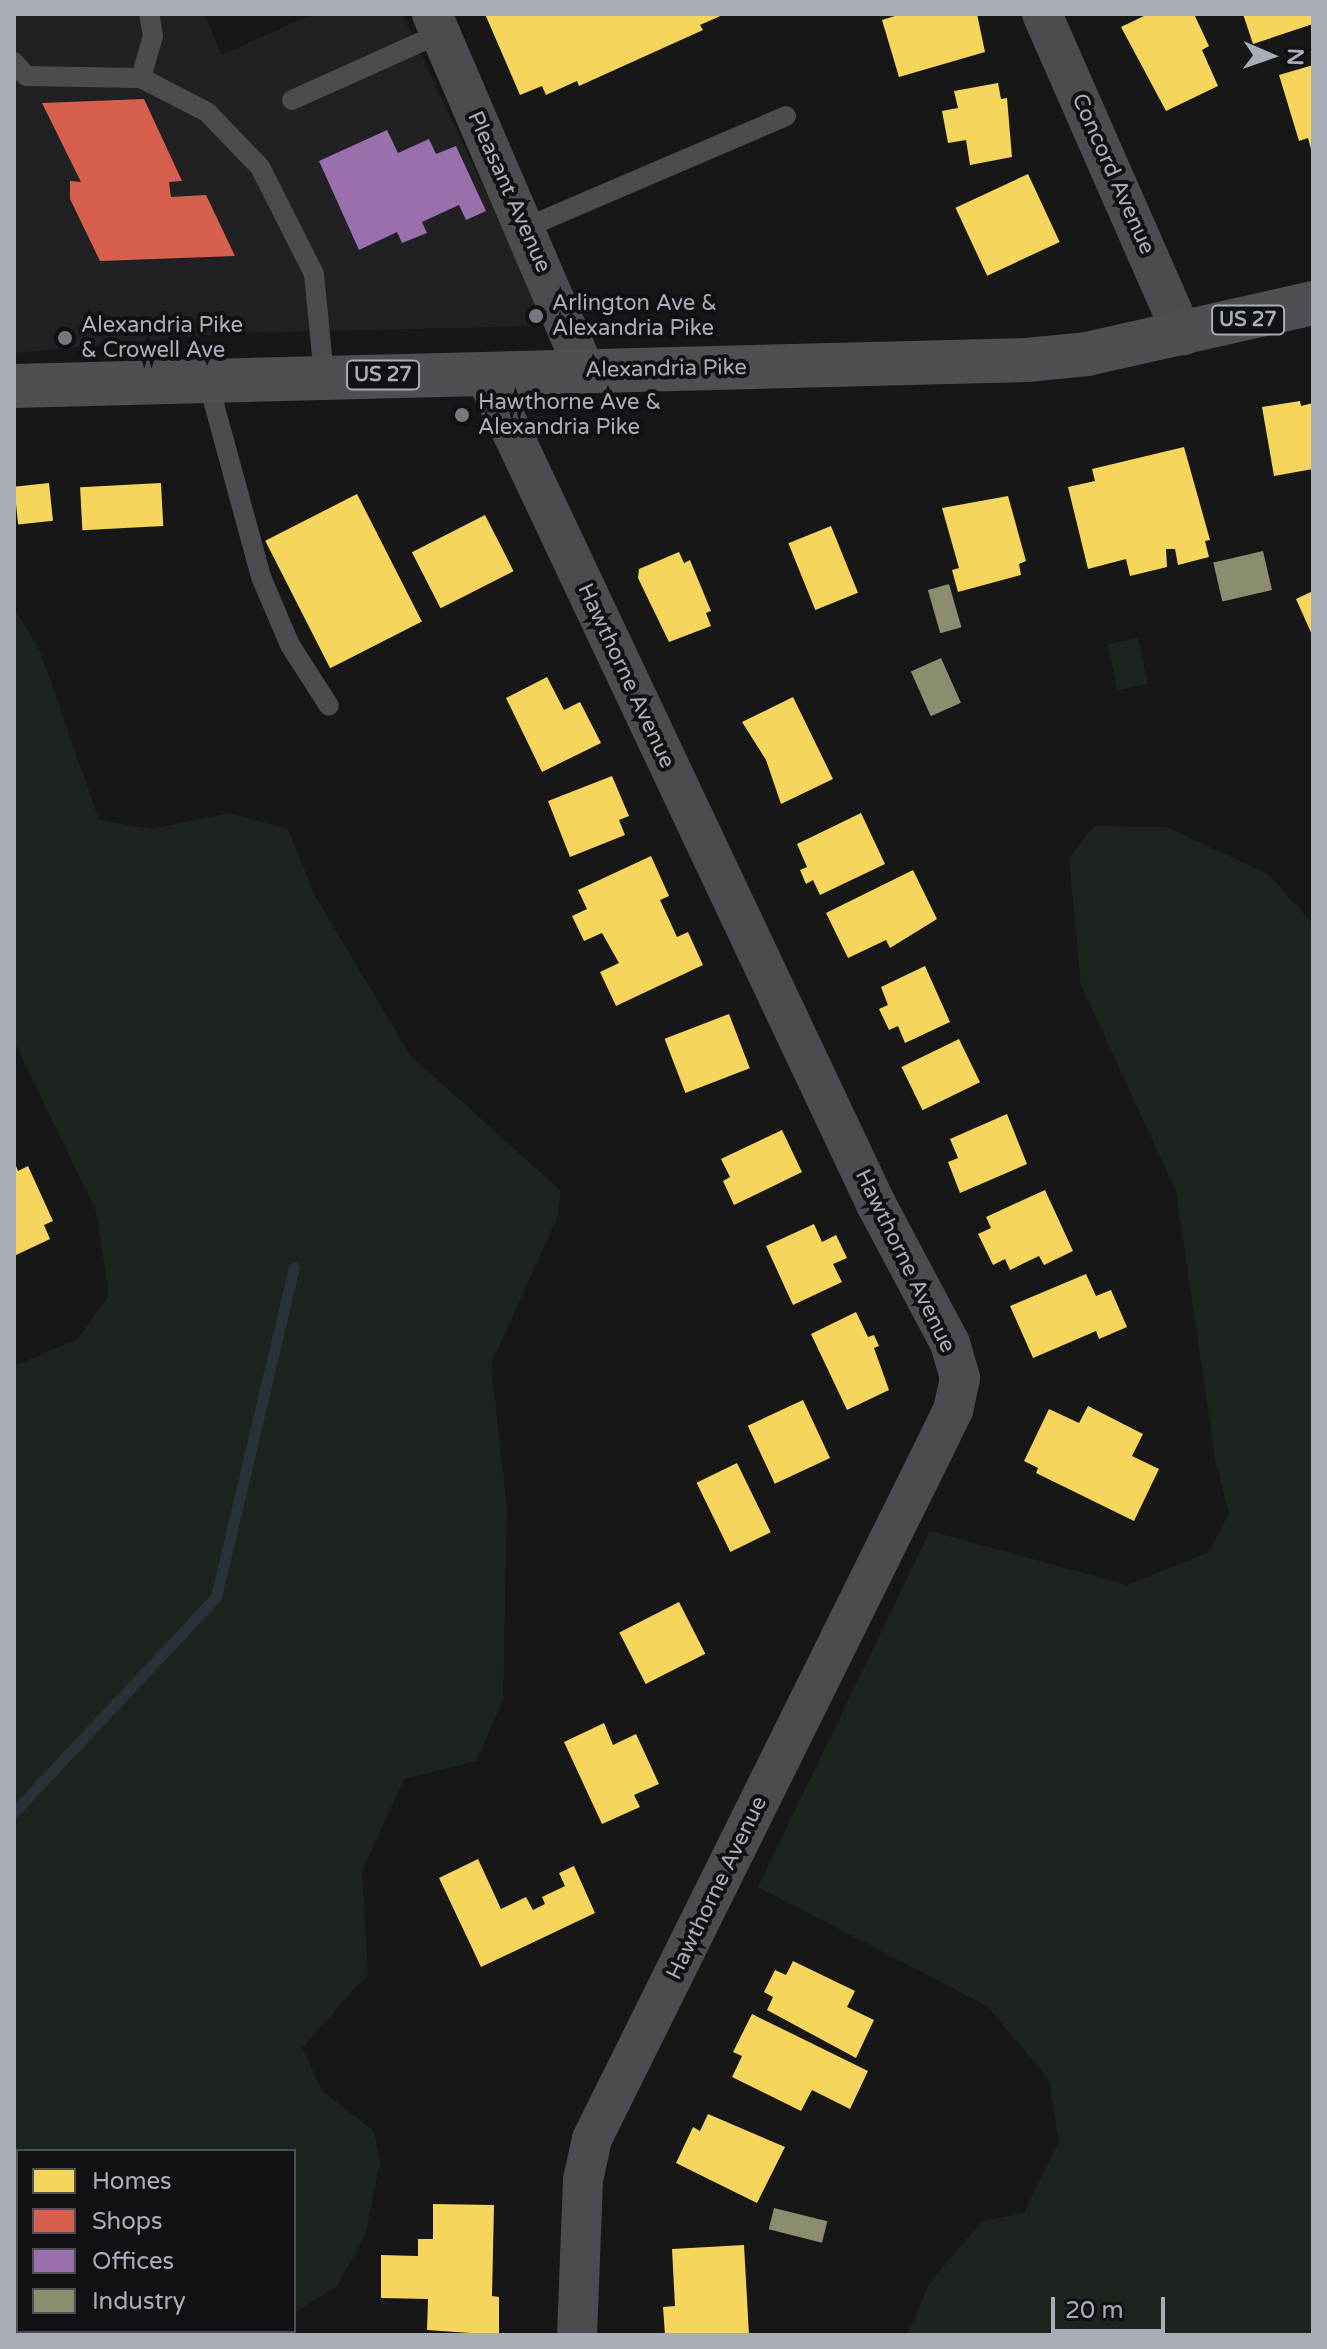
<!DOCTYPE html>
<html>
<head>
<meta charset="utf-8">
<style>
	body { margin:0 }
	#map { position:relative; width:1327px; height:2349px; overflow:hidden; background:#171717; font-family:"Varela Round",sans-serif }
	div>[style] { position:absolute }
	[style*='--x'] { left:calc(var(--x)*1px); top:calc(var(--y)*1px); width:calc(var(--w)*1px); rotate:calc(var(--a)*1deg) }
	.built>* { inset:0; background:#212123 }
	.green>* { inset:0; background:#1d241e; transform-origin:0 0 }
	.homes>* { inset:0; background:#f6d55c; transform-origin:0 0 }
	.shops>* { inset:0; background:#d6604d }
	.offices>* { inset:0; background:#9970ab }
	.industry>* { inset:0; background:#8c8c6e; transform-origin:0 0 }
	.stream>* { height:11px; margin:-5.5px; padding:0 5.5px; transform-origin:5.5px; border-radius:5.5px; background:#2a3239 }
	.lane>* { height:20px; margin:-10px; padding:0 10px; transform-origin:10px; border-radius:10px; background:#4b4c50 }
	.street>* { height:40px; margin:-20px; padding:0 20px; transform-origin:20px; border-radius:20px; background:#4b4c50 }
	.primary>* { height:44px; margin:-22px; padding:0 22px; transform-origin:22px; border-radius:22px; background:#4d4f52 }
	.dots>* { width:22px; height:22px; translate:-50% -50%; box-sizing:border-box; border:4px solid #111113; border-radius:50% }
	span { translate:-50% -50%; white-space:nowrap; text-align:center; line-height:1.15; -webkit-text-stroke:8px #111113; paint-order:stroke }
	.shield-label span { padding:2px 6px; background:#111113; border:2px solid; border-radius:6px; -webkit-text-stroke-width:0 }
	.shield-label { font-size:20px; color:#a8adb8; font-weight:700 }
	.street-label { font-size:22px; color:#a8adb8 }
	.poi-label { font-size:22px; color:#a8adb8 }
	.left { translate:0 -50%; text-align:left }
	.frame { position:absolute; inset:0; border:16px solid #a8adb8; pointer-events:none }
	.legend { position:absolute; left:16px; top:2149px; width:280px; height:184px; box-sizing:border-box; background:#111113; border:2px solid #4d4f55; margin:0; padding:10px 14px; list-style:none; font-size:24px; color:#a8adb8 }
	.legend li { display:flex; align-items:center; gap:16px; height:40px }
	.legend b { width:40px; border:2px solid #4d4f55 }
	.north { position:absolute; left:1231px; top:16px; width:80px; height:80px; -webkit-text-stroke:6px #111113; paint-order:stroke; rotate:92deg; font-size:22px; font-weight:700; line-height:32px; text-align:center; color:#a8adb8 }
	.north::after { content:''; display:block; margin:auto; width:28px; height:36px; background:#a8adb8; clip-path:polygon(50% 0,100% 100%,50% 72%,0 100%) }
	.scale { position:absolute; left:1051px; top:2297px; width:114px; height:36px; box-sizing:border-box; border:4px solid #a8adb8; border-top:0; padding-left:10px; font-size:24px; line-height:28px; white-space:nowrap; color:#a8adb8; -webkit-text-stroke:6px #111113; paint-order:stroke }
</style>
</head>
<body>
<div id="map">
	<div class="built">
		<i style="clip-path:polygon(14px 14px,205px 14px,221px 55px,313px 14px,402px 14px,540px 308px,542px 326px,231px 333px,14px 353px)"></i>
	</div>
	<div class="green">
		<i style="clip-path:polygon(14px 608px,40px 651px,99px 820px,152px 829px,229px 813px,288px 829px,315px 896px,410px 1055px,561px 1191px,557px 1218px,491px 1364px,507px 1508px,503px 1700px,476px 1761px,404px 1779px,362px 1871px,368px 1974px,302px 2048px,323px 2092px,374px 2131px,380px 2162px,365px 2236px,336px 2287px,294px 2313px,294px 2151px,18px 2151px,18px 2331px,264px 2331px,257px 2335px,14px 2335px,14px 1366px,78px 1339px,109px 1295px,96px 1211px,14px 1041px)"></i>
		<i style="left:1138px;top:638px;width:47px;height:31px;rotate:78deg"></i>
		<i style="clip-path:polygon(1094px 826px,1166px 827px,1268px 874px,1313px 924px,1313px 2335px,907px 2335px,929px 2284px,982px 2221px,1024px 2213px,1059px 2142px,1049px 2080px,987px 2006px,758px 1887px,930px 1531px,1127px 1585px,1209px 1552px,1229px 1513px,1216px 1464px,1176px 1191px,1081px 985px,1069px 858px)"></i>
	</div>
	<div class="homes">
		<i style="clip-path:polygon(485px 14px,725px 14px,700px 25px,703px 30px,579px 86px,577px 81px,546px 95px,542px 86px,520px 95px)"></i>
		<i style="clip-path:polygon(901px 14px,977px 14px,985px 52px,899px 77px,882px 20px)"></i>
		<i style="clip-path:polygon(1148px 14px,1194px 14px,1209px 46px,1202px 50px,1218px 86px,1166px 111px,1121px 27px)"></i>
		<i style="clip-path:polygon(1243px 14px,1313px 14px,1313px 24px,1253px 44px)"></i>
		<i style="clip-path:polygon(1313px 65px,1313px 153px,1312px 153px,1308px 138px,1299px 141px,1279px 75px)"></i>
		<i style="clip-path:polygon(998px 83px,1001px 99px,1007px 98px,1012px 157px,970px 165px,966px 140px,948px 143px,942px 111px,958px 108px,954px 91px)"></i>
		<i style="left:1028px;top:174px;width:75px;height:80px;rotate:65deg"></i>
		<i style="clip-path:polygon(1300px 401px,1301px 406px,1313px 403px,1313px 469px,1274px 476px,1262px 407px)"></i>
		<i style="clip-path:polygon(1184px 447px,1210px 540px,1205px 541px,1209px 557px,1178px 565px,1175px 549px,1166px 549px,1167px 567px,1130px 576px,1126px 559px,1088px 569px,1068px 487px,1095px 481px,1092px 469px)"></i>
		<i style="left:49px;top:483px;width:38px;height:35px;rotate:84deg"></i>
		<i style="left:161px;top:483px;width:43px;height:81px;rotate:87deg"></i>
		<i style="left:357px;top:494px;width:143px;height:103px;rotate:63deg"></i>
		<i style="clip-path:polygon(1008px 496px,1026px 561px,1019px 564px,1021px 575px,958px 592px,952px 570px,959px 568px,942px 508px)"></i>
		<i style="left:485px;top:515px;width:63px;height:82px;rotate:63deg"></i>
		<i style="left:831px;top:526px;width:72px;height:46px;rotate:68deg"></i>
		<i style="clip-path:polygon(679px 552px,684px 563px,690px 560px,711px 611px,706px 613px,711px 626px,669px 642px,638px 578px,639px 569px)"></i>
		<i style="clip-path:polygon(1313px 591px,1313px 637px,1296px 599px)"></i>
		<i style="clip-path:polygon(547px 677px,564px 710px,580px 702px,601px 743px,542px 772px,506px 698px)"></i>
		<i style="clip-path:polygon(793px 697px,833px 779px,781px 804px,766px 760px,742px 722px)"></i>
		<i style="clip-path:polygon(612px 776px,629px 816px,619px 820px,625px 835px,570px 857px,548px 801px)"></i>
		<i style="clip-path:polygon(861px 813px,885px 864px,820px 895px,813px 880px,806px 884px,800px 870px,807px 867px,797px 844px)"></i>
		<i style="clip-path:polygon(651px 856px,669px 896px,660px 900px,677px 937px,688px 932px,703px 965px,616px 1006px,600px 972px,619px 963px,602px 933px,584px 941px,572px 916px,587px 909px,578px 890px)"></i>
		<i style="clip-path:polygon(913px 870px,937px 919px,890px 948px,886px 940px,848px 958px,826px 913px)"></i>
		<i style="clip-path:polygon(925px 966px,950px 1022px,905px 1043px,898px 1026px,889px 1030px,879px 1009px,888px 1005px,881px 987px)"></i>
		<i style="left:729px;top:1014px;width:58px;height:69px;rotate:69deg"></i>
		<i style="left:959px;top:1039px;width:48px;height:64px;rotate:64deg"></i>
		<i style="clip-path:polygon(1007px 1114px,1027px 1164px,960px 1193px,948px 1162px,958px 1158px,950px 1139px)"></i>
		<i style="clip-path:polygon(782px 1130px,802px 1172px,734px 1205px,723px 1181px,730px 1177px,721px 1159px)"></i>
		<i style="clip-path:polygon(14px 1161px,18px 1171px,28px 1166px,53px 1221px,44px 1225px,50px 1239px,14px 1256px)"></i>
		<i style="clip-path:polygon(1045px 1190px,1073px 1251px,1044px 1265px,1039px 1256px,1010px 1270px,1005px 1259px,993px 1265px,978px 1234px,991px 1228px,986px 1217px)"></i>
		<i style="clip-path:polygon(814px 1224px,822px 1242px,836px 1235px,847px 1258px,833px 1264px,842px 1282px,793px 1305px,766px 1246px)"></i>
		<i style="clip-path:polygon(1086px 1274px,1096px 1296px,1111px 1290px,1127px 1327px,1099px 1339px,1096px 1331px,1033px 1358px,1010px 1306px)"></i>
		<i style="clip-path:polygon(856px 1312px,868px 1337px,874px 1335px,879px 1346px,874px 1348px,889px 1390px,847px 1410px,811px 1334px)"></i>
		<i style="left:803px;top:1400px;width:64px;height:61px;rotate:65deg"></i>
		<i style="clip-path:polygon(1088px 1406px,1143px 1434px,1132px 1456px,1159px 1469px,1134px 1521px,1036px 1473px,1038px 1468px,1024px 1461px,1049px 1409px,1079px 1423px)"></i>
		<i style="left:737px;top:1463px;width:77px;height:45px;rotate:64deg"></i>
		<i style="left:679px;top:1602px;width:58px;height:67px;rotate:63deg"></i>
		<i style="clip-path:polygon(604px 1723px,613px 1745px,636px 1734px,659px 1784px,634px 1795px,640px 1807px,602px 1824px,564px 1742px)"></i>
		<i style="clip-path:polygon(478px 1859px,501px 1909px,526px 1897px,533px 1910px,545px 1904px,542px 1897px,565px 1886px,559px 1873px,574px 1866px,595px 1913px,481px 1967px,439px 1878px)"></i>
		<i style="clip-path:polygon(793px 1961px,855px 1991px,847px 2007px,874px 2020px,856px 2058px,767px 2010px,773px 1997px,764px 1992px,775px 1970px,786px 1975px)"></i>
		<i style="clip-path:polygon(752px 2014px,868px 2071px,850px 2109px,812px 2090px,801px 2111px,732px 2077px,742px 2056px,733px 2052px)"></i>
		<i style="clip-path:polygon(708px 2114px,785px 2147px,757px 2203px,676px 2163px,693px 2127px,700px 2131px)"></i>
		<i style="clip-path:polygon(433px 2204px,494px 2205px,492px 2296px,499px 2297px,499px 2335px,427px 2330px,428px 2299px,381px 2298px,381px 2255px,418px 2256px,418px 2239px,433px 2239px)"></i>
		<i style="clip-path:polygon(744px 2245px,749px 2335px,665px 2335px,663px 2307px,675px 2306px,672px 2249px)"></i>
	</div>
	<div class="shops">
		<i style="clip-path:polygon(144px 99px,182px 181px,169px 182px,171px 197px,206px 195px,235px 256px,100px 261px,70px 199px,70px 181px,81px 182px,42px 103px)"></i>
	</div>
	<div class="offices">
		<i style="clip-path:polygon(387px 130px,398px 153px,429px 139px,436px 154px,456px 146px,486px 211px,466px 220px,459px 205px,422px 222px,427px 233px,402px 243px,397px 232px,359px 250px,319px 161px)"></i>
	</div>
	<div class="industry">
		<i style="left:1263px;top:551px;width:40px;height:51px;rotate:77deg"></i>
		<i style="left:949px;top:584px;width:45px;height:22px;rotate:74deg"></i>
		<i style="left:941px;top:658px;width:49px;height:33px;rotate:66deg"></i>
		<i style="left:774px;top:2208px;width:55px;height:22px;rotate:14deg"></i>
	</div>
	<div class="stream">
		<i style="--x:14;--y:1812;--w:295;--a:-46.8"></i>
		<i style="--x:216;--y:1597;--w:339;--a:-76.7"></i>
	</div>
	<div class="lane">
		<i style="--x:14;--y:62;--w:18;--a:49"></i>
		<i style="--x:26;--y:76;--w:115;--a:1"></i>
		<i style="--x:141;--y:78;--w:74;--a:27.3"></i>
		<i style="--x:207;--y:112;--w:76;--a:46.1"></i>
		<i style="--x:260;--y:167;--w:120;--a:63.2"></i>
		<i style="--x:314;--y:274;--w:102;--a:84.4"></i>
		<i style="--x:141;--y:78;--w:44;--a:-74.1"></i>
		<i style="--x:153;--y:36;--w:22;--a:-100"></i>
		<i style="--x:292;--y:100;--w:163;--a:-24.2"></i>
		<i style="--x:525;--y:228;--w:284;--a:-23.2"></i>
		<i style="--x:207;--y:378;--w:206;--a:74.8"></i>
		<i style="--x:261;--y:577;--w:74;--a:66.9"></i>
		<i style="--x:290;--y:645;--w:72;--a:57.4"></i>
	</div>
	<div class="street">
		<i style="--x:432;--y:14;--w:388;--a:66.8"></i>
		<i style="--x:1042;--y:14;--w:351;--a:66.3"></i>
		<i style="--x:485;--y:375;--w:917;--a:64.75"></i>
		<i style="--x:876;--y:1204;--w:157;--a:62"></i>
		<i style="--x:950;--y:1343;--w:36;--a:74"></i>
		<i style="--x:960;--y:1378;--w:33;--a:102"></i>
		<i style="--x:953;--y:1410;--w:39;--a:116"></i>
		<i style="--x:936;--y:1445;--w:775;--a:116.37"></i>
		<i style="--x:592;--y:2139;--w:42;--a:102.4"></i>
		<i style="--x:583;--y:2180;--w:155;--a:92.2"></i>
	</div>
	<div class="primary">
		<i style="--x:14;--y:386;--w:1013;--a:-1.47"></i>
		<i style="--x:1027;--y:360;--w:60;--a:-5.7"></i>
		<i style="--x:1087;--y:354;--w:232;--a:-12.7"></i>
	</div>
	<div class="dots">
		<i style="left:536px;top:316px;background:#757880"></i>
		<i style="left:65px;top:338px;background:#757880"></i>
		<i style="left:462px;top:415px;background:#757880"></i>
	</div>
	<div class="shield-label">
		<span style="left:1248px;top:320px">US 27</span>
		<span style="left:383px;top:375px">US 27</span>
	</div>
	<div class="street-label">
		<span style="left:1113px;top:174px;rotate:66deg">Concord Avenue</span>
		<span style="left:509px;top:192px;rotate:66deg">Pleasant Avenue</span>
		<span style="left:666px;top:369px;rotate:-1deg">Alexandria Pike</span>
		<span style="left:626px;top:676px;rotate:65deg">Hawthorne Avenue</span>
		<span style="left:905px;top:1261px;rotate:64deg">Hawthorne Avenue</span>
		<span style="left:717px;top:1888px;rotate:-64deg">Hawthorne Avenue</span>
	</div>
	<div class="poi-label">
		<span class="left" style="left:552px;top:316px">Arlington Ave &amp;<br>Alexandria Pike</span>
		<span class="left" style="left:81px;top:338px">Alexandria Pike<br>&amp; Crowell Ave</span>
		<span class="left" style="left:478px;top:415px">Hawthorne Ave &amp;<br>Alexandria Pike</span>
	</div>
	<div class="frame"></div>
	<ul class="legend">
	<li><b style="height:22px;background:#f6d55c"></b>Homes</li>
	<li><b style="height:22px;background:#d6604d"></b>Shops</li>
	<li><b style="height:22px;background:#9970ab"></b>Offices</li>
	<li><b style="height:22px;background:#8c8c6e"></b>Industry</li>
	</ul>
	<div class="north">N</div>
	<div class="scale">20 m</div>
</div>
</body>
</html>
